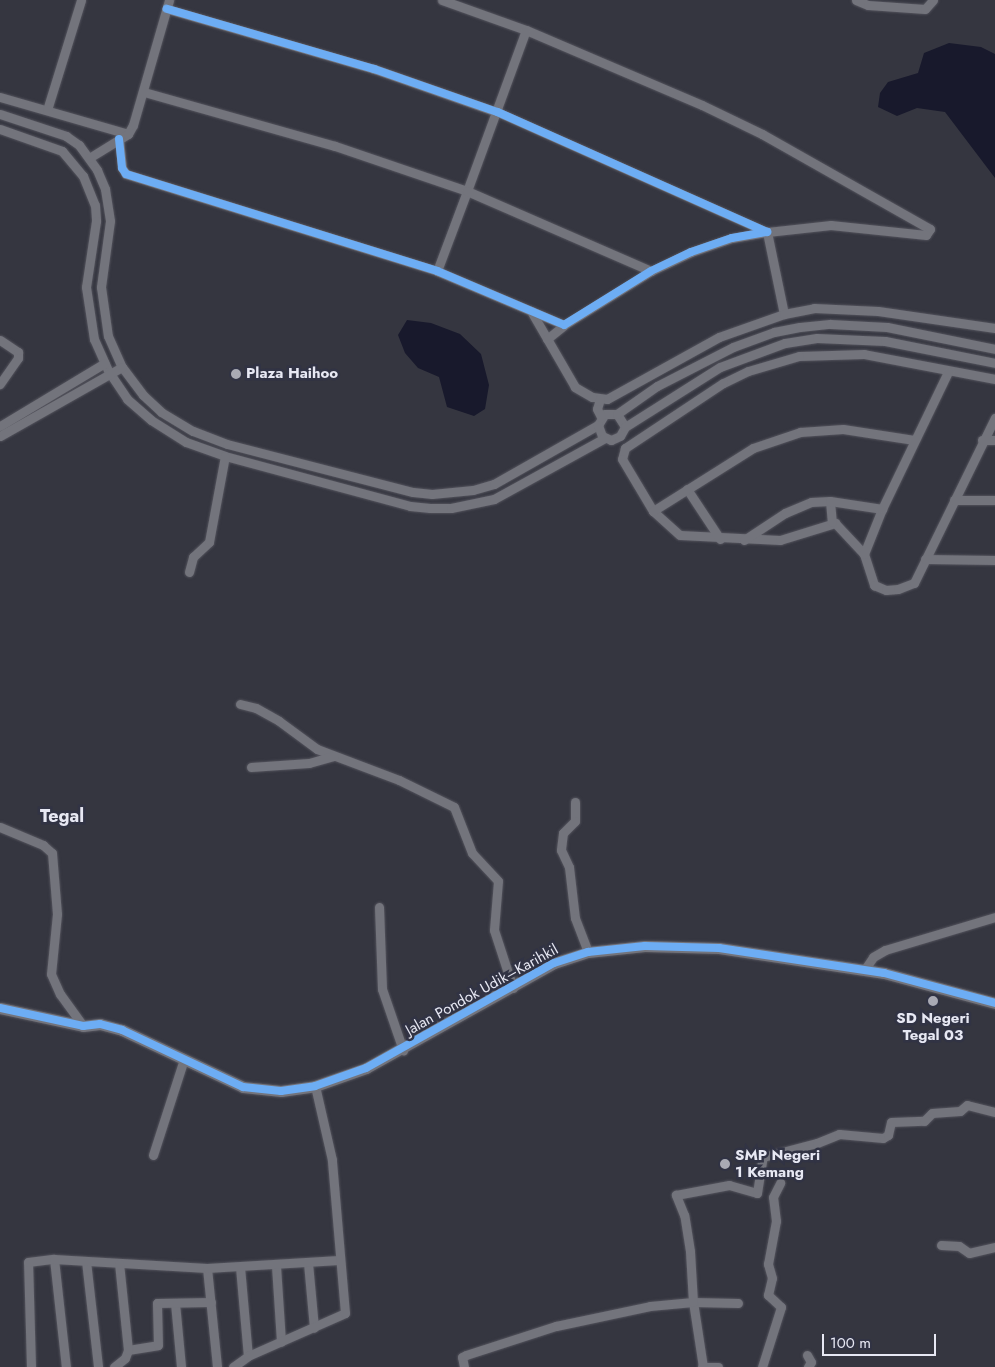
<!DOCTYPE html>
<html>
<head>
<meta charset="utf-8">
<style>
	body { margin:0 }
	#map { position:relative; width:995px; height:1367px; overflow:hidden; background:#353640; font-family:Jost,sans-serif }
	div>[style] { position:absolute }
	[style*='--x'] { left:calc(var(--x)*1px); top:calc(var(--y)*1px); width:calc(var(--w)*1px); rotate:calc(var(--a)*1deg) }
	.water>* { inset:0; background:#18192c }
	.roads { filter:drop-shadow(0 0 1px #53535c) drop-shadow(0 0 1px #53535c) }
	.minor>* { height:9px; margin:-4.5px; padding:0 4.5px; transform-origin:4.5px; border-radius:4.5px; background:#73747c }
	.tertiary>* { height:11px; margin:-5.5px; padding:0 5.5px; transform-origin:5.5px; border-radius:5.5px; background:#73747c }
	.cycleway>* { height:8px; margin:-4px; padding:0 4px; transform-origin:4px; border-radius:4px; background:#6dadf4 }
	.dots>* { width:14px; height:14px; translate:-50% -50%; box-sizing:border-box; border:2px solid #313344; border-radius:50% }
	span { translate:-50% -50%; white-space:nowrap; text-align:center; line-height:1.15; -webkit-text-stroke:5px #313344; paint-order:stroke }
	.poi-label { font-size:15px; color:#e7e8f3; font-weight:700 }
	.left { translate:0 -50%; text-align:left }
	.street-label { font-size:15px; color:#e7e8f3 }
	.quarter-label { font-size:18px; color:#e7e8f3; font-weight:700 }
	.scale { position:absolute; left:822px; top:1334px; width:114px; height:22px; box-sizing:border-box; border:2px solid #e7e8f3; border-top:0; padding-left:6px; font-size:15px; line-height:18px; white-space:nowrap; color:#e7e8f3; -webkit-text-stroke:4px #313344; paint-order:stroke }
</style>
</head>
<body>
<div id="map">
	<div class="water">
		<i style="clip-path:polygon(949px 43px,981px 47px,995px 54px,995px 178px,945px 112px,917px 108px,897px 116px,878px 107px,880px 93px,888px 82px,918px 73px,924px 53px)"></i>
		<i style="clip-path:polygon(407px 320px,431px 323px,460px 334px,481px 354px,489px 385px,485px 409px,474px 416px,447px 407px,439px 377px,418px 368px,405px 353px,398px 335px)"></i>
	</div>
	<div class="roads">
		<div class="minor">
			<i style="--x:442;--y:0;--w:89;--a:19.7"></i>
			<i style="--x:526;--y:30;--w:191;--a:23.1"></i>
			<i style="--x:702;--y:105;--w:67;--a:25.8"></i>
			<i style="--x:762;--y:134;--w:193;--a:29.5"></i>
			<i style="--x:930;--y:229;--w:7;--a:124"></i>
			<i style="--x:926;--y:235;--w:96;--a:-174"></i>
			<i style="--x:831;--y:225;--w:64;--a:173.8"></i>
			<i style="--x:767;--y:232;--w:84;--a:78.3"></i>
			<i style="--x:784;--y:314;--w:69;--a:160.5"></i>
			<i style="--x:719;--y:337;--w:128;--a:151"></i>
			<i style="--x:607;--y:399;--w:15;--a:-172"></i>
			<i style="--x:592;--y:397;--w:20;--a:-150"></i>
			<i style="--x:575;--y:387;--w:88;--a:-120.1"></i>
			<i style="--x:856;--y:0;--w:13;--a:23"></i>
			<i style="--x:868;--y:5;--w:57;--a:4"></i>
			<i style="--x:925;--y:9;--w:12;--a:-48"></i>
			<i style="--x:144;--y:92;--w:198;--a:15.8"></i>
			<i style="--x:335;--y:146;--w:139;--a:18.8"></i>
			<i style="--x:467;--y:191;--w:171;--a:-69.9"></i>
			<i style="--x:0;--y:97;--w:133;--a:16.1"></i>
			<i style="--x:47;--y:110;--w:115;--a:-72.8"></i>
			<i style="--x:0;--y:114;--w:70;--a:18.4"></i>
			<i style="--x:66;--y:136;--w:16;--a:35"></i>
			<i style="--x:79;--y:145;--w:31;--a:54"></i>
			<i style="--x:97;--y:170;--w:21;--a:67"></i>
			<i style="--x:105;--y:189;--w:32;--a:81"></i>
			<i style="--x:110;--y:221;--w:67;--a:97.8"></i>
			<i style="--x:101;--y:287;--w:49;--a:81.9"></i>
			<i style="--x:108;--y:336;--w:34;--a:66"></i>
			<i style="--x:122;--y:367;--w:35;--a:53"></i>
			<i style="--x:143;--y:395;--w:25;--a:43"></i>
			<i style="--x:161;--y:412;--w:37;--a:31"></i>
			<i style="--x:193;--y:431;--w:36;--a:21"></i>
			<i style="--x:227;--y:444;--w:192;--a:14.5"></i>
			<i style="--x:413;--y:492;--w:19;--a:6"></i>
			<i style="--x:432;--y:494;--w:41;--a:-5.6"></i>
			<i style="--x:473;--y:490;--w:22;--a:-16"></i>
			<i style="--x:494;--y:484;--w:120;--a:-29.6"></i>
			<i style="--x:598;--y:425;--w:13;--a:-58"></i>
			<i style="--x:605;--y:414;--w:12;--a:0"></i>
			<i style="--x:617;--y:414;--w:15;--a:58"></i>
			<i style="--x:625;--y:427;--w:10;--a:119"></i>
			<i style="--x:620;--y:436;--w:10;--a:156"></i>
			<i style="--x:611;--y:440;--w:10;--a:-156"></i>
			<i style="--x:602;--y:436;--w:12;--a:-110"></i>
			<i style="--x:0;--y:129;--w:66;--a:19.5"></i>
			<i style="--x:62;--y:151;--w:33;--a:50"></i>
			<i style="--x:83;--y:176;--w:31;--a:68"></i>
			<i style="--x:95;--y:205;--w:16;--a:86"></i>
			<i style="--x:96;--y:221;--w:67;--a:98.6"></i>
			<i style="--x:86;--y:287;--w:53;--a:81.3"></i>
			<i style="--x:94;--y:339;--w:36;--a:66"></i>
			<i style="--x:109;--y:372;--w:32;--a:56"></i>
			<i style="--x:127;--y:399;--w:32;--a:41"></i>
			<i style="--x:151;--y:420;--w:41;--a:32.2"></i>
			<i style="--x:186;--y:442;--w:41;--a:19.7"></i>
			<i style="--x:225;--y:456;--w:192;--a:15.1"></i>
			<i style="--x:410;--y:506;--w:20;--a:6"></i>
			<i style="--x:430;--y:508;--w:21;--a:0"></i>
			<i style="--x:451;--y:508;--w:44;--a:-11.8"></i>
			<i style="--x:494;--y:499;--w:127;--a:-28.8"></i>
			<i style="--x:119;--y:139;--w:29;--a:84"></i>
			<i style="--x:122;--y:168;--w:7;--a:56"></i>
			<i style="--x:126;--y:174;--w:326;--a:17.3"></i>
			<i style="--x:437;--y:271;--w:138;--a:23"></i>
			<i style="--x:564;--y:325;--w:102;--a:-31.8"></i>
			<i style="--x:651;--y:271;--w:44;--a:-25.4"></i>
			<i style="--x:691;--y:252;--w:43;--a:-18.9"></i>
			<i style="--x:732;--y:238;--w:36;--a:-10"></i>
			<i style="--x:767;--y:232;--w:295;--a:-156"></i>
			<i style="--x:497;--y:112;--w:130;--a:-160.7"></i>
			<i style="--x:374;--y:69;--w:216;--a:-163.8"></i>
			<i style="--x:89;--y:158;--w:46;--a:-31.6"></i>
			<i style="--x:128;--y:134;--w:10;--a:-61"></i>
			<i style="--x:133;--y:125;--w:130;--a:-73.9"></i>
			<i style="--x:437;--y:271;--w:85;--a:-69.4"></i>
			<i style="--x:467;--y:191;--w:201;--a:23.5"></i>
			<i style="--x:784;--y:314;--w:31;--a:-11"></i>
			<i style="--x:814;--y:308;--w:64;--a:2.7"></i>
			<i style="--x:878;--y:311;--w:118;--a:8.3"></i>
			<i style="--x:547;--y:339;--w:22;--a:-39"></i>
			<i style="--x:0;--y:340;--w:22;--a:34"></i>
			<i style="--x:18;--y:352;--w:6;--a:90"></i>
			<i style="--x:18;--y:358;--w:32;--a:125"></i>
			<i style="--x:995;--y:379;--w:133;--a:-169.2"></i>
			<i style="--x:864;--y:354;--w:65;--a:178.2"></i>
			<i style="--x:799;--y:356;--w:53;--a:163.6"></i>
			<i style="--x:748;--y:371;--w:28;--a:154"></i>
			<i style="--x:723;--y:383;--w:118;--a:146.4"></i>
			<i style="--x:625;--y:448;--w:11;--a:105"></i>
			<i style="--x:622;--y:459;--w:61;--a:59.2"></i>
			<i style="--x:653;--y:511;--w:36;--a:42"></i>
			<i style="--x:680;--y:535;--w:100;--a:2.9"></i>
			<i style="--x:780;--y:540;--w:58;--a:-17.2"></i>
			<i style="--x:835;--y:523;--w:42;--a:46.9"></i>
			<i style="--x:864;--y:554;--w:33;--a:72"></i>
			<i style="--x:874;--y:585;--w:13;--a:23"></i>
			<i style="--x:886;--y:590;--w:12;--a:-5"></i>
			<i style="--x:898;--y:589;--w:17;--a:-21"></i>
			<i style="--x:914;--y:583;--w:184;--a:-63.9"></i>
			<i style="--x:600;--y:399;--w:10;--a:107"></i>
			<i style="--x:597;--y:409;--w:9;--a:63"></i>
			<i style="--x:617;--y:414;--w:49;--a:-35"></i>
			<i style="--x:657;--y:386;--w:85;--a:-27.2"></i>
			<i style="--x:733;--y:347;--w:44;--a:-20.1"></i>
			<i style="--x:774;--y:332;--w:26;--a:-11"></i>
			<i style="--x:800;--y:327;--w:30;--a:-6"></i>
			<i style="--x:830;--y:324;--w:57;--a:3"></i>
			<i style="--x:887;--y:327;--w:110;--a:11.5"></i>
			<i style="--x:0;--y:426;--w:122;--a:-31"></i>
			<i style="--x:625;--y:427;--w:112;--a:-32.3"></i>
			<i style="--x:720;--y:367;--w:69;--a:-20.3"></i>
			<i style="--x:785;--y:343;--w:32;--a:-9"></i>
			<i style="--x:817;--y:338;--w:68;--a:2.5"></i>
			<i style="--x:885;--y:341;--w:112;--a:11.3"></i>
			<i style="--x:0;--y:436;--w:140;--a:-29.5"></i>
			<i style="--x:982;--y:440;--w:13;--a:0"></i>
			<i style="--x:687;--y:489;--w:60;--a:56.6"></i>
			<i style="--x:954;--y:500;--w:41;--a:0"></i>
			<i style="--x:830;--y:501;--w:21;--a:85"></i>
			<i style="--x:653;--y:511;--w:118;--a:-32.2"></i>
			<i style="--x:753;--y:448;--w:50;--a:-18.8"></i>
			<i style="--x:800;--y:432;--w:43;--a:-4"></i>
			<i style="--x:843;--y:429;--w:72;--a:8.8"></i>
			<i style="--x:744;--y:540;--w:49;--a:-33.4"></i>
			<i style="--x:785;--y:513;--w:28;--a:-23"></i>
			<i style="--x:811;--y:502;--w:19;--a:-3"></i>
			<i style="--x:830;--y:501;--w:53;--a:8.7"></i>
			<i style="--x:864;--y:554;--w:48;--a:-68.2"></i>
			<i style="--x:882;--y:509;--w:152;--a:-64.3"></i>
			<i style="--x:925;--y:559;--w:70;--a:0.8"></i>
			<i style="--x:189;--y:572;--w:16;--a:-75"></i>
			<i style="--x:193;--y:557;--w:22;--a:-43"></i>
			<i style="--x:209;--y:542;--w:87;--a:-79.5"></i>
			<i style="--x:240;--y:704;--w:16;--a:14"></i>
			<i style="--x:256;--y:708;--w:26;--a:29"></i>
			<i style="--x:279;--y:721;--w:47;--a:36.4"></i>
			<i style="--x:317;--y:749;--w:88;--a:20.7"></i>
			<i style="--x:399;--y:780;--w:61;--a:26.1"></i>
			<i style="--x:454;--y:807;--w:49;--a:68.6"></i>
			<i style="--x:472;--y:853;--w:38;--a:47"></i>
			<i style="--x:498;--y:881;--w:49;--a:94.7"></i>
			<i style="--x:494;--y:930;--w:61;--a:71.9"></i>
			<i style="--x:251;--y:767;--w:58;--a:-3.9"></i>
			<i style="--x:309;--y:763;--w:26;--a:-16"></i>
			<i style="--x:575;--y:802;--w:19;--a:90"></i>
			<i style="--x:575;--y:821;--w:17;--a:135"></i>
			<i style="--x:563;--y:833;--w:17;--a:97"></i>
			<i style="--x:561;--y:850;--w:19;--a:65"></i>
			<i style="--x:569;--y:867;--w:51;--a:83.3"></i>
			<i style="--x:575;--y:918;--w:36;--a:69"></i>
			<i style="--x:0;--y:827;--w:47;--a:22.7"></i>
			<i style="--x:43;--y:845;--w:12;--a:42"></i>
			<i style="--x:52;--y:853;--w:61;--a:85.3"></i>
			<i style="--x:57;--y:914;--w:60;--a:95.7"></i>
			<i style="--x:51;--y:974;--w:22;--a:66"></i>
			<i style="--x:60;--y:994;--w:39;--a:54"></i>
			<i style="--x:379;--y:907;--w:82;--a:87.9"></i>
			<i style="--x:382;--y:989;--w:65;--a:71"></i>
			<i style="--x:865;--y:969;--w:14;--a:-56"></i>
			<i style="--x:873;--y:957;--w:14;--a:-30"></i>
			<i style="--x:885;--y:950;--w:115;--a:-16.7"></i>
			<i style="--x:153;--y:1155;--w:101;--a:-72.1"></i>
			<i style="--x:941;--y:1245;--w:18;--a:3"></i>
			<i style="--x:959;--y:1246;--w:12;--a:35"></i>
			<i style="--x:969;--y:1253;--w:27;--a:-13"></i>
			<i style="--x:54;--y:1259;--w:109;--a:83.7"></i>
			<i style="--x:86;--y:1261;--w:107;--a:83.5"></i>
			<i style="--x:308;--y:1263;--w:65;--a:84.7"></i>
			<i style="--x:276;--y:1266;--w:76;--a:86.2"></i>
			<i style="--x:240;--y:1267;--w:89;--a:84.9"></i>
			<i style="--x:207;--y:1268;--w:100;--a:84.2"></i>
			<i style="--x:175;--y:1303;--w:64;--a:84.6"></i>
			<i style="--x:128;--y:1350;--w:30;--a:-9"></i>
			<i style="--x:158;--y:1345;--w:42;--a:-91.4"></i>
			<i style="--x:157;--y:1303;--w:54;--a:-1.1"></i>
			<i style="--x:807;--y:1355;--w:8;--a:60"></i>
			<i style="--x:811;--y:1362;--w:6;--a:121"></i>
			<i style="--x:31;--y:1367;--w:105;--a:-91.6"></i>
			<i style="--x:28;--y:1262;--w:26;--a:-7"></i>
			<i style="--x:54;--y:1259;--w:153;--a:3.4"></i>
			<i style="--x:207;--y:1268;--w:132;--a:-3.5"></i>
			<i style="--x:114;--y:1367;--w:14;--a:-39"></i>
			<i style="--x:125;--y:1358;--w:9;--a:-69"></i>
			<i style="--x:128;--y:1350;--w:87;--a:-95.9"></i>
			<i style="--x:233;--y:1367;--w:19;--a:-36"></i>
			<i style="--x:248;--y:1356;--w:106;--a:-23.9"></i>
			<i style="--x:345;--y:1313;--w:154;--a:-94.9"></i>
			<i style="--x:332;--y:1160;--w:76;--a:-102.9"></i>
			<i style="--x:464;--y:1367;--w:10;--a:-101"></i>
			<i style="--x:462;--y:1357;--w:4;--a:-27"></i>
			<i style="--x:466;--y:1355;--w:95;--a:-17.9"></i>
			<i style="--x:556;--y:1326;--w:96;--a:-12"></i>
			<i style="--x:650;--y:1306;--w:43;--a:-5.3"></i>
			<i style="--x:693;--y:1302;--w:45;--a:1.3"></i>
			<i style="--x:702;--y:1367;--w:16;--a:0"></i>
			<i style="--x:703;--y:1367;--w:66;--a:-98.7"></i>
			<i style="--x:693;--y:1302;--w:51;--a:-93.4"></i>
			<i style="--x:690;--y:1251;--w:36;--a:-99"></i>
			<i style="--x:684;--y:1215;--w:22;--a:-112"></i>
			<i style="--x:676;--y:1195;--w:54;--a:-10.7"></i>
			<i style="--x:729;--y:1185;--w:29;--a:16"></i>
			<i style="--x:757;--y:1193;--w:36;--a:-81"></i>
			<i style="--x:763;--y:1157;--w:56;--a:-14.5"></i>
			<i style="--x:817;--y:1143;--w:24;--a:-22"></i>
			<i style="--x:839;--y:1134;--w:44;--a:5.2"></i>
			<i style="--x:883;--y:1138;--w:6;--a:-31"></i>
			<i style="--x:888;--y:1135;--w:13;--a:-77"></i>
			<i style="--x:891;--y:1122;--w:33;--a:-2"></i>
			<i style="--x:924;--y:1121;--w:11;--a:-45"></i>
			<i style="--x:932;--y:1113;--w:28;--a:-4"></i>
			<i style="--x:960;--y:1111;--w:9;--a:-41"></i>
			<i style="--x:967;--y:1105;--w:29;--a:14"></i>
			<i style="--x:762;--y:1367;--w:63;--a:-72.4"></i>
			<i style="--x:781;--y:1307;--w:18;--a:-137"></i>
			<i style="--x:768;--y:1295;--w:17;--a:-77"></i>
			<i style="--x:772;--y:1278;--w:15;--a:-106"></i>
			<i style="--x:768;--y:1264;--w:44;--a:-79.5"></i>
			<i style="--x:776;--y:1221;--w:24;--a:-97"></i>
			<i style="--x:773;--y:1197;--w:16;--a:-63"></i>
		</div>
		<div class="tertiary">
			<i style="--x:0;--y:1008;--w:85;--a:12.2"></i>
			<i style="--x:83;--y:1026;--w:17;--a:-7"></i>
			<i style="--x:100;--y:1024;--w:23;--a:15"></i>
			<i style="--x:122;--y:1030;--w:134;--a:25.2"></i>
			<i style="--x:243;--y:1087;--w:38;--a:6"></i>
			<i style="--x:281;--y:1091;--w:34;--a:-8"></i>
			<i style="--x:315;--y:1086;--w:54;--a:-19.4"></i>
			<i style="--x:366;--y:1068;--w:215;--a:-29.2"></i>
			<i style="--x:554;--y:963;--w:36;--a:-18"></i>
			<i style="--x:588;--y:952;--w:57;--a:-6"></i>
			<i style="--x:645;--y:946;--w:74;--a:1.5"></i>
			<i style="--x:719;--y:948;--w:167;--a:8.6"></i>
			<i style="--x:884;--y:973;--w:115;--a:15.1"></i>
		</div>
	</div>
	<div class="cycleway">
		<i style="--x:119;--y:139;--w:29;--a:84"></i>
		<i style="--x:122;--y:168;--w:7;--a:56"></i>
		<i style="--x:126;--y:174;--w:326;--a:17.3"></i>
		<i style="--x:437;--y:271;--w:138;--a:23"></i>
		<i style="--x:564;--y:325;--w:102;--a:-31.8"></i>
		<i style="--x:651;--y:271;--w:44;--a:-25.4"></i>
		<i style="--x:691;--y:252;--w:43;--a:-18.9"></i>
		<i style="--x:732;--y:238;--w:36;--a:-10"></i>
		<i style="--x:767;--y:232;--w:295;--a:-156"></i>
		<i style="--x:497;--y:112;--w:130;--a:-160.7"></i>
		<i style="--x:374;--y:69;--w:216;--a:-163.8"></i>
		<i style="--x:0;--y:1008;--w:85;--a:12.2"></i>
		<i style="--x:83;--y:1026;--w:17;--a:-7"></i>
		<i style="--x:100;--y:1024;--w:23;--a:15"></i>
		<i style="--x:122;--y:1030;--w:134;--a:25.2"></i>
		<i style="--x:243;--y:1087;--w:38;--a:6"></i>
		<i style="--x:281;--y:1091;--w:34;--a:-8"></i>
		<i style="--x:315;--y:1086;--w:54;--a:-19.4"></i>
		<i style="--x:366;--y:1068;--w:215;--a:-29.2"></i>
		<i style="--x:554;--y:963;--w:36;--a:-18"></i>
		<i style="--x:588;--y:952;--w:57;--a:-6"></i>
		<i style="--x:645;--y:946;--w:74;--a:1.5"></i>
		<i style="--x:719;--y:948;--w:167;--a:8.6"></i>
		<i style="--x:884;--y:973;--w:115;--a:15.1"></i>
	</div>
	<div class="dots">
		<i style="left:236px;top:374px;background:#a9aab4"></i>
		<i style="left:933px;top:1001px;background:#a9aab4"></i>
		<i style="left:725px;top:1164px;background:#a9aab4"></i>
	</div>
	<div class="poi-label">
		<span class="left" style="left:246px;top:374px">Plaza Haihoo</span>
		<span style="left:933px;top:1027px">SD Negeri<br>Tegal 03</span>
		<span class="left" style="left:735px;top:1164px">SMP Negeri<br>1 Kemang</span>
	</div>
	<div class="street-label">
		<span style="left:482px;top:990px;rotate:-29deg">Jalan Pondok Udik–Karihkil</span>
	</div>
	<div class="quarter-label">
		<span style="left:62px;top:816px">Tegal</span>
	</div>
	<div class="scale">100 m</div>
</div>
</body>
</html>
